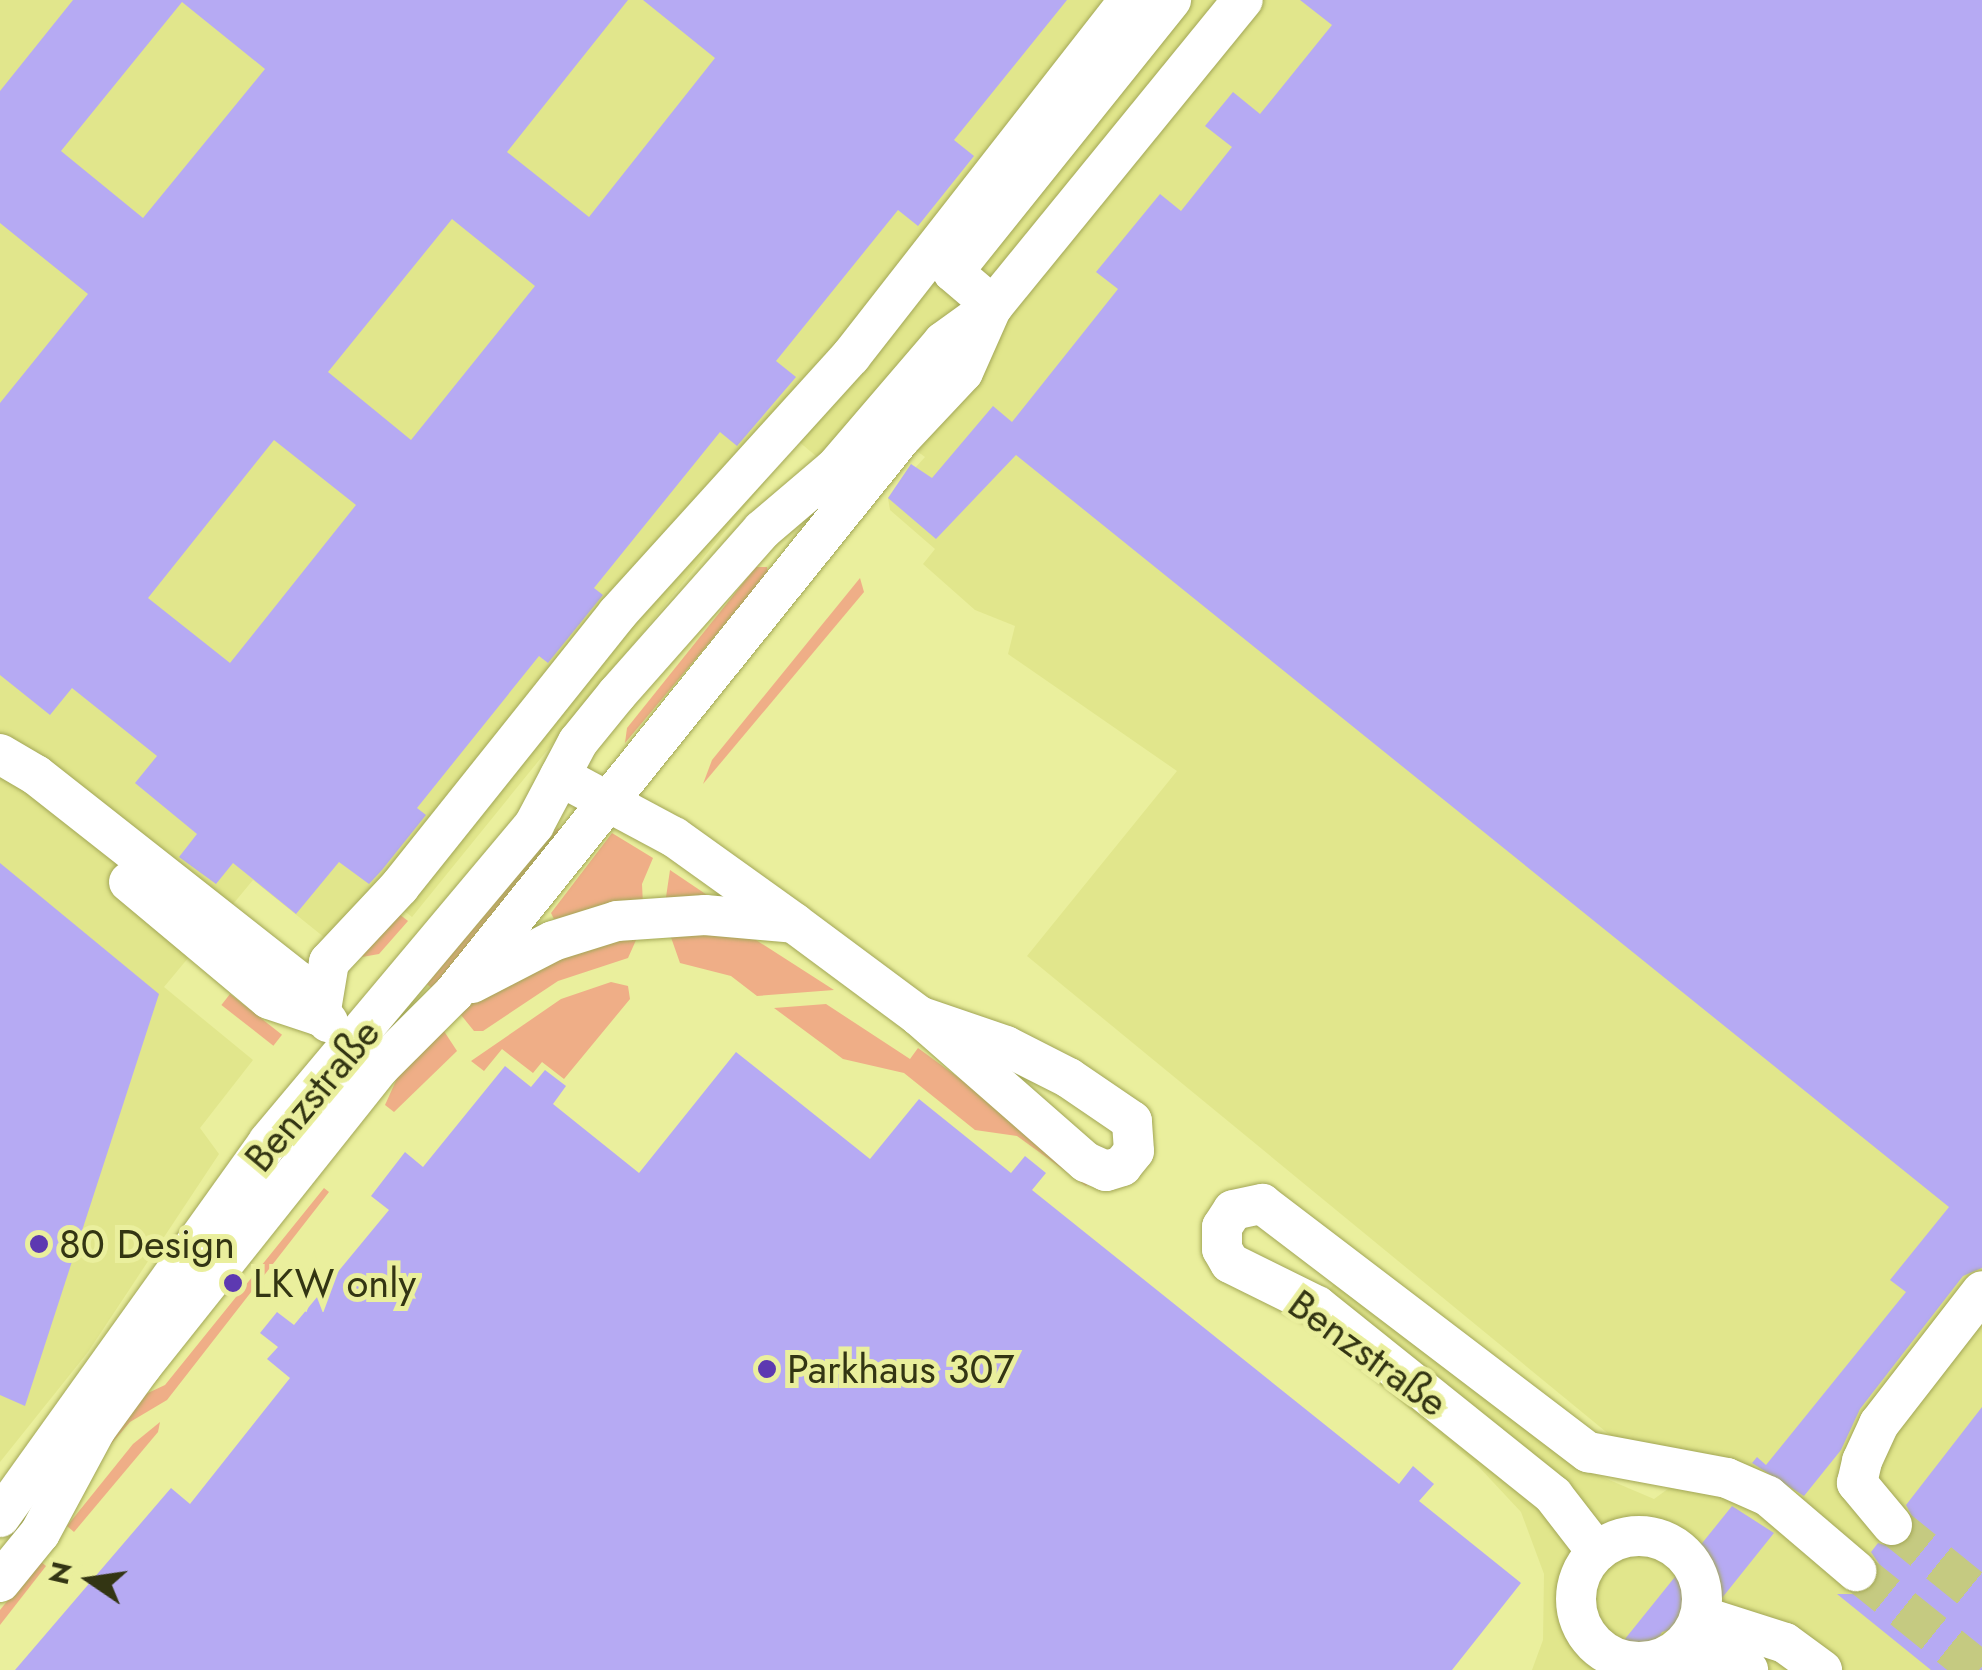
<!DOCTYPE html>
<html>
<head>
<meta charset="utf-8">
<style>
	body { margin:0 }
	#map { position:relative; width:1982px; height:1670px; overflow:hidden; background:#eaef9d; font-family:Jost,sans-serif }
	div>[style] { position:absolute }
	[style*='--x'] { left:calc(var(--x)*1px); top:calc(var(--y)*1px); width:calc(var(--w)*1px); rotate:calc(var(--a)*1deg) }
	.built>* { inset:0; background:#e1e68c }
	.green>* { inset:0; background:#efae87; transform-origin:0 0 }
	.building>* { inset:0; background:#b6aaf3 }
	.street-tunnel>* { height:40px; margin-top:-20px; transform-origin:0; background:repeating-linear-gradient(90deg,#c5ca81 0 40px,transparent 0 60px) }
	.roads { filter:drop-shadow(0 0 2px #a2a656) drop-shadow(0 0 2px #a2a656) }
	.street>* { height:40px; margin:-20px; padding:0 20px; transform-origin:20px; border-radius:20px; background:#fff }
	.street>.ring { margin:-20px; padding:0; box-sizing:content-box; background:none; border:40px solid #fff; border-radius:50% }
	.dots>* { width:28px; height:28px; translate:-50% -50%; box-sizing:border-box; border:5px solid #eaef9d; border-radius:50% }
	span { translate:-50% -50%; white-space:nowrap; text-align:center; line-height:1.15; -webkit-text-stroke:10px #eaef9d; paint-order:stroke }
	.street-label { font-size:40px; color:#333513 }
	.poi-label { font-size:40px; color:#333513 }
	.left { translate:0 -50%; text-align:left }
	.north { position:absolute; left:40px; top:1530px; width:100px; height:100px; -webkit-text-stroke:8px #eaef9d; paint-order:stroke; rotate:283deg; font-size:28px; font-weight:700; line-height:40px; text-align:center; color:#333513 }
	.north::after { content:''; display:block; margin:auto; width:35px; height:45px; background:#333513; clip-path:polygon(50% 0,100% 100%,50% 72%,0 100%) }
</style>
</head>
<body>
<div id="map">
	<div class="built">
		<i style="clip-path:polygon(0 0,1982px 0,1982px 1670px,1532px 1670px,1543px 1640px,1544px 1574px,1521px 1512px,1478px 1466px,1304px 1321px,1338px 1279px,1574px 1465px,1654px 1499px,1672px 1486px,1027px 956px,1177px 771px,1008px 654px,1015px 626px,975px 610px,923px 564px,935px 549px,890px 510px,888px 498px,925px 457px,860px 409px,822px 461px,798px 441px,412px 917px,379px 891px,330px 942px,253px 880px,164px 987px,253px 1060px,200px 1128px,219px 1154px,88px 1352px,0 1462px)"></i>
	</div>
	<div class="green">
		<i style="clip-path:polygon(756px 567px,767px 567px,768px 573px,625px 743px,627px 728px)"></i>
		<i style="clip-path:polygon(860px 578px,864px 592px,703px 784px,712px 760px)"></i>
		<i style="clip-path:polygon(558px 828px,562px 831px,434px 990px,422px 980px)"></i>
		<i style="clip-path:polygon(612px 833px,653px 858px,642px 884px,643px 905px,554px 919px,551px 913px)"></i>
		<i style="clip-path:polygon(670px 870px,710px 897px,665px 904px)"></i>
		<i style="clip-path:polygon(394px 910px,408px 921px,379px 954px,362px 957px)"></i>
		<i style="clip-path:polygon(667px 926px,756px 940px,834px 990px,757px 996px,731px 976px,680px 963px)"></i>
		<i style="clip-path:polygon(641px 929px,628px 958px,558px 981px,483px 1031px,474px 1031px,457px 1010px,499px 982px)"></i>
		<i style="clip-path:polygon(611px 982px,628px 986px,630px 999px,564px 1079px,542px 1062px,533px 1073px,502px 1049px,484px 1071px,471px 1061px,561px 999px)"></i>
		<i style="left:230px;top:994px;width:66px;height:14px;rotate:38deg"></i>
		<i style="clip-path:polygon(826px 1004px,910px 1059px,918px 1048px,1094px 1177px,1086px 1186px,1017px 1136px,975px 1130px,904px 1073px,843px 1059px,774px 1008px)"></i>
		<i style="clip-path:polygon(440px 1025px,457px 1051px,394px 1112px,385px 1105px,403px 1065px)"></i>
		<i style="clip-path:polygon(324px 1188px,329px 1192px,167px 1400px,130px 1422px,94px 1464px,135px 1399px,165px 1385px)"></i>
		<i style="clip-path:polygon(160px 1422px,158px 1432px,74px 1532px,67px 1526px,133px 1444px)"></i>
		<i style="clip-path:polygon(40px 1561px,46px 1566px,0 1625px,0 1610px)"></i>
	</div>
	<div class="building">
		<i style="clip-path:polygon(evenodd,73px 0,628px 0,507px 152px,589px 217px,715px 58px,643px 0,1067px 0,954px 140px,974px 156px,918px 226px,898px 210px,776px 361px,796px 377px,737px 446px,720px 432px,594px 588px,603px 595px,548px 663px,539px 656px,417px 808px,426px 815px,382px 870px,369px 884px,339px 862px,296px 914px,233px 863px,216px 884px,179px 857px,197px 834px,135px 783px,157px 756px,72px 688px,50px 715px,0 675px,0 403px,88px 294px,0 223px,0 91px,73px 0,182px 2px,265px 69px,143px 218px,61px 151px,182px 2px,73px 0,452px 219px,535px 286px,411px 440px,328px 372px,452px 219px,73px 0,274px 440px,356px 505px,230px 663px,148px 598px,274px 440px)"></i>
		<i style="clip-path:polygon(1300px 0,1982px 0,1982px 1268px,1963px 1276px,1860px 1409px,1841px 1450px,1804px 1496px,1752px 1463px,1757px 1457px,1766px 1465px,1906px 1292px,1890px 1280px,1949px 1207px,1016px 455px,936px 539px,888px 498px,911px 464px,932px 478px,993px 406px,1012px 422px,1118px 289px,1096px 272px,1160px 194px,1181px 211px,1232px 147px,1205px 126px,1233px 92px,1260px 114px,1332px 25px)"></i>
		<i style="clip-path:polygon(0 863px,159px 994px,25px 1406px,0 1395px)"></i>
		<i style="clip-path:polygon(736px 1052px,870px 1159px,919px 1099px,1011px 1173px,1025px 1156px,1046px 1173px,1032px 1190px,1399px 1484px,1413px 1466px,1434px 1484px,1419px 1501px,1521px 1583px,1452px 1670px,15px 1670px,171px 1488px,190px 1504px,290px 1378px,267px 1359px,278px 1347px,260px 1333px,277px 1312px,294px 1325px,389px 1210px,371px 1196px,405px 1152px,423px 1167px,505px 1066px,531px 1087px,545px 1070px,566px 1086px,553px 1104px,639px 1173px)"></i>
		<i style="clip-path:polygon(1982px 1407px,1982px 1670px,1931px 1670px,1837px 1594px,1863px 1594px,1875px 1586px,1879px 1564px,1871px 1552px,1878px 1543px,1895px 1548px,1908px 1543px,1915px 1522px,1906px 1505px)"></i>
		<i style="clip-path:polygon(1732px 1506px,1774px 1533px,1722px 1598px,1697px 1593px,1684px 1599px,1681px 1627px,1662px 1632px,1656px 1643px,1664px 1670px,1600px 1670px)"></i>
	</div>
	<div class="street-tunnel">
		<i style="--x:1892;--y:1525;--w:116;--a:39"></i>
		<i style="--x:1856;--y:1571;--w:158;--a:38.8"></i>
	</div>
	<div class="roads">
		<div class="street">
			<i style="--x:993;--y:306;--w:52;--a:-139.6"></i>
			<i style="--x:953;--y:272;--w:349;--a:-51.3"></i>
			<i style="--x:0;--y:754;--w:42;--a:30.3"></i>
			<i style="--x:36;--y:775;--w:333;--a:38.2"></i>
			<i style="--x:298;--y:981;--w:51;--a:53.8"></i>
			<i style="--x:560;--y:776;--w:129;--a:28.2"></i>
			<i style="--x:674;--y:837;--w:148;--a:35.6"></i>
			<i style="--x:794;--y:923;--w:156;--a:36.6"></i>
			<i style="--x:919;--y:1016;--w:222;--a:41.2"></i>
			<i style="--x:1086;--y:1162;--w:22;--a:24"></i>
			<i style="--x:1106;--y:1171;--w:17;--a:-17"></i>
			<i style="--x:1122;--y:1166;--w:19;--a:-51"></i>
			<i style="--x:1134;--y:1151;--w:30;--a:-94"></i>
			<i style="--x:1132;--y:1121;--w:76;--a:-145.7"></i>
			<i style="--x:1069;--y:1078;--w:71;--a:-153.1"></i>
			<i style="--x:1006;--y:1046;--w:92;--a:-161"></i>
			<i style="--x:129;--y:882;--w:182;--a:39.9"></i>
			<i style="--x:269;--y:999;--w:54;--a:18.4"></i>
			<i style="--x:472;--y:983;--w:91;--a:-27.4"></i>
			<i style="--x:553;--y:941;--w:67;--a:-17.4"></i>
			<i style="--x:617;--y:921;--w:88;--a:-3.9"></i>
			<i style="--x:705;--y:915;--w:89;--a:5.1"></i>
			<i style="--x:320;--y:1016;--w:55;--a:-80.5"></i>
			<i style="--x:329;--y:962;--w:104;--a:-46.9"></i>
			<i style="--x:400;--y:886;--w:348;--a:-51.4"></i>
			<i style="--x:617;--y:614;--w:348;--a:-47.8"></i>
			<i style="--x:851;--y:356;--w:452;--a:-52"></i>
			<i style="--x:0;--y:1517;--w:461;--a:-54.4"></i>
			<i style="--x:268;--y:1142;--w:414;--a:-50"></i>
			<i style="--x:534;--y:825;--w:94;--a:-62.1"></i>
			<i style="--x:578;--y:742;--w:62;--a:-50.9"></i>
			<i style="--x:617;--y:694;--w:219;--a:-48.5"></i>
			<i style="--x:762;--y:530;--w:97;--a:-40.4"></i>
			<i style="--x:836;--y:467;--w:165;--a:-49.4"></i>
			<i style="--x:943;--y:342;--w:62;--a:-35.8"></i>
			<i style="--x:993;--y:306;--w:395;--a:-50.8"></i>
			<i style="--x:1892;--y:1525;--w:55;--a:-129.8"></i>
			<i style="--x:1857;--y:1483;--w:23;--a:-77"></i>
			<i style="--x:1862;--y:1461;--w:41;--a:-65.3"></i>
			<i style="--x:1879;--y:1424;--w:168;--a:-52.2"></i>
			<i class="ring" style="left:1576px;top:1536px;width:86px;height:86px"></i>
			<i style="--x:1597;--y:1552;--w:72;--a:-127.7"></i>
			<i style="--x:1553;--y:1495;--w:302;--a:-141.3"></i>
			<i style="--x:1317;--y:1306;--w:97;--a:-153.7"></i>
			<i style="--x:1230;--y:1263;--w:16;--a:-120"></i>
			<i style="--x:1222;--y:1249;--w:22;--a:-90"></i>
			<i style="--x:1222;--y:1227;--w:20;--a:-57"></i>
			<i style="--x:1233;--y:1210;--w:30;--a:-12"></i>
			<i style="--x:1262;--y:1204;--w:410;--a:37.3"></i>
			<i style="--x:1588;--y:1452;--w:141;--a:10.6"></i>
			<i style="--x:1727;--y:1478;--w:45;--a:23.7"></i>
			<i style="--x:1768;--y:1496;--w:116;--a:40.4"></i>
			<i style="--x:0;--y:1582;--w:63;--a:-50.8"></i>
			<i style="--x:40;--y:1533;--w:118;--a:-61.7"></i>
			<i style="--x:96;--y:1429;--w:78;--a:-53.9"></i>
			<i style="--x:142;--y:1366;--w:384;--a:-51.5"></i>
			<i style="--x:381;--y:1066;--w:103;--a:-45"></i>
			<i style="--x:454;--y:993;--w:711;--a:-51.16"></i>
			<i style="--x:900;--y:439;--w:92;--a:-46.8"></i>
			<i style="--x:963;--y:372;--w:69;--a:-66"></i>
			<i style="--x:1701;--y:1616;--w:88;--a:17.8"></i>
			<i style="--x:1785;--y:1643;--w:46;--a:36.1"></i>
			<i style="--x:1678;--y:1650;--w:73;--a:15.9"></i>
		</div>
	</div>
	<div class="dots">
		<i style="left:39px;top:1244px;background:#5d39b1"></i>
		<i style="left:233px;top:1283px;background:#5d39b1"></i>
		<i style="left:767px;top:1369px;background:#5d39b1"></i>
	</div>
	<div class="street-label">
		<span style="left:312px;top:1095px;rotate:-50deg">Benzstraße</span>
		<span style="left:1368px;top:1353px;rotate:36deg">Benzstraße</span>
	</div>
	<div class="poi-label">
		<span class="left" style="left:59px;top:1244px">80 Design</span>
		<span class="left" style="left:253px;top:1283px">LKW only</span>
		<span class="left" style="left:787px;top:1369px">Parkhaus 307</span>
	</div>
	<div class="north">N</div>
</div>
</body>
</html>
